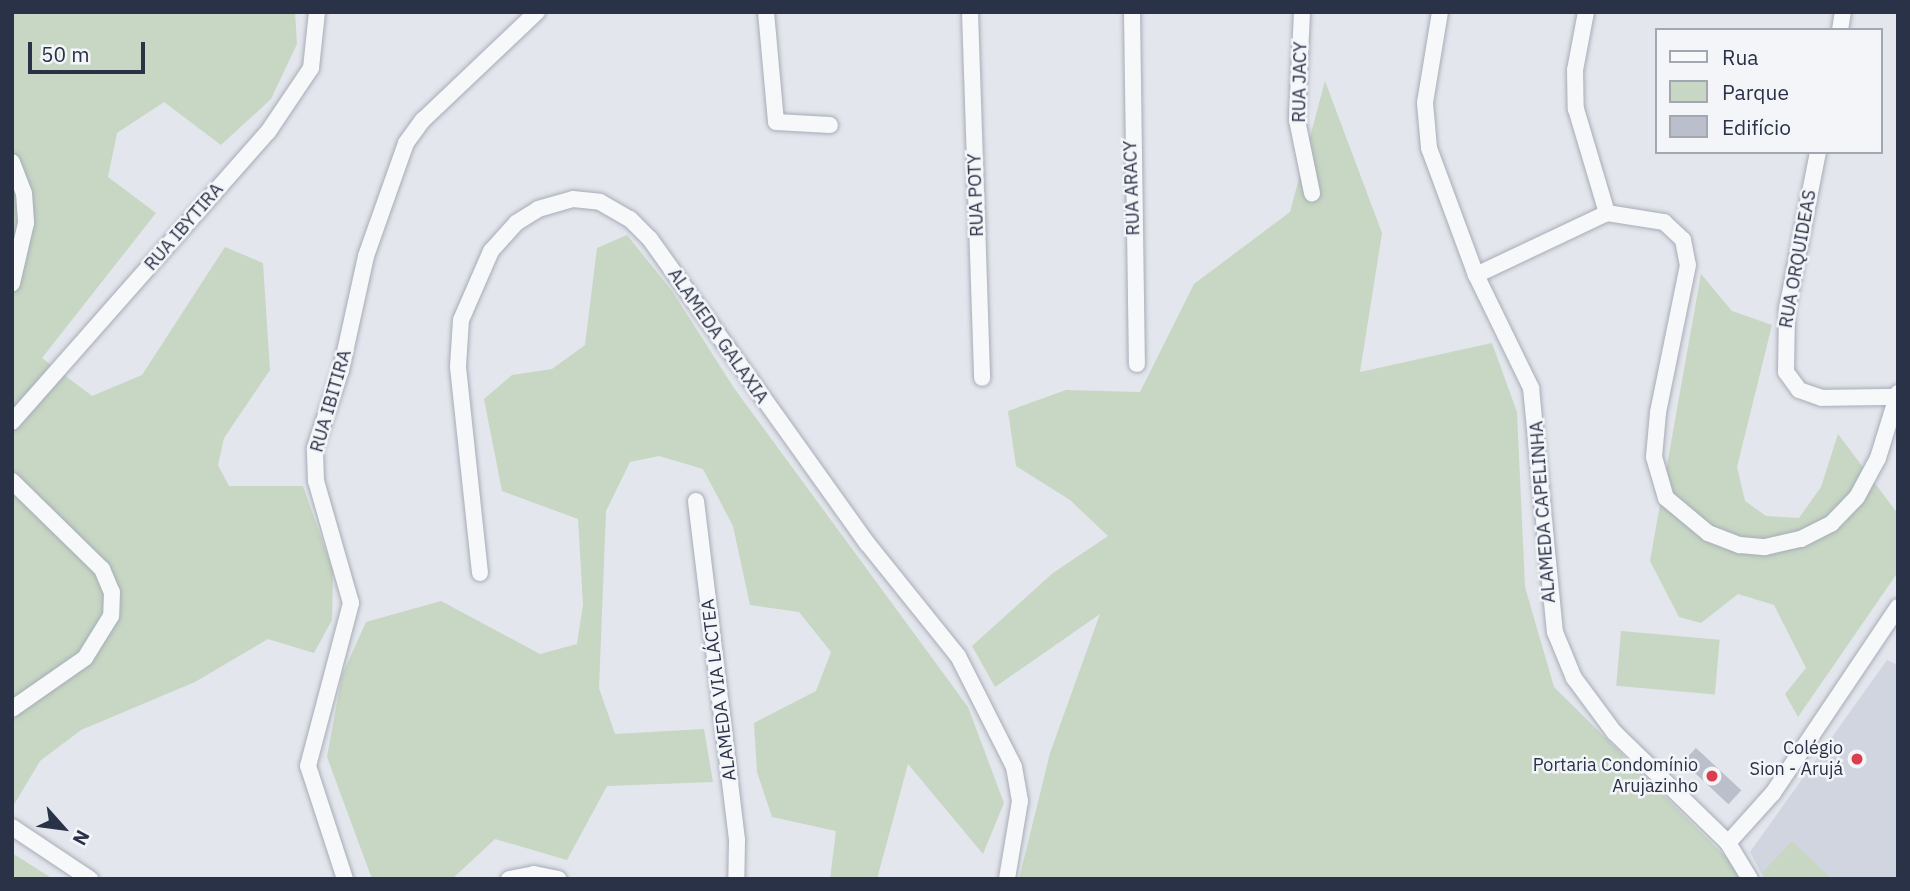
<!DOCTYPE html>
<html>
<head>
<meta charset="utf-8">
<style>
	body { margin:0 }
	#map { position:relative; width:1910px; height:891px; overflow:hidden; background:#e3e6ec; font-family:"IBM Plex Sans",sans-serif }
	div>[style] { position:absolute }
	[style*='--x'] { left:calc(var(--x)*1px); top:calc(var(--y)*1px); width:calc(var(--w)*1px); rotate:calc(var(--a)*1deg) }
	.built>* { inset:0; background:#d1d5df }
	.green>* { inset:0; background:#c7d7c3; transform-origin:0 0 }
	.building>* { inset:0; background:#babfcb; transform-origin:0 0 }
	.roads { filter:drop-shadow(0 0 2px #a7acb7) drop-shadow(0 0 2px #a7acb7) }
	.minor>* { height:16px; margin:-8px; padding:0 8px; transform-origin:8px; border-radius:8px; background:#f6f8fa }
	.dots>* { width:19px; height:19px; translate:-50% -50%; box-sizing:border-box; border:4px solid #f3f5f9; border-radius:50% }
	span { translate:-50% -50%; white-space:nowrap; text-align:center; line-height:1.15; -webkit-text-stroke:5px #f3f5f9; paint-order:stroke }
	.street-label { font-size:18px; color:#293247 }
	.poi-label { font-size:18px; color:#293247 }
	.right { translate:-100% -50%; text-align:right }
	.frame { position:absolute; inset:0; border:14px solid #293247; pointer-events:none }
	.legend { position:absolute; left:1655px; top:28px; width:228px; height:126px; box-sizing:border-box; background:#f3f5f9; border:2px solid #a2a7b2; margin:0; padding:9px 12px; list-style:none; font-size:21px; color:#293247 }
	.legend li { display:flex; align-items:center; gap:14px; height:35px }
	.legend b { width:35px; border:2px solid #a2a7b2 }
	.north { position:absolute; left:28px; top:793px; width:70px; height:70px; -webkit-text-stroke:5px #f3f5f9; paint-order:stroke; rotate:118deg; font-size:19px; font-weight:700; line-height:28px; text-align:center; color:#293247 }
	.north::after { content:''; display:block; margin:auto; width:24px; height:32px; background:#293247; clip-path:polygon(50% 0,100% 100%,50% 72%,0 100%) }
	.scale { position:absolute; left:28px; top:42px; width:117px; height:32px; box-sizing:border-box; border:4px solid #293247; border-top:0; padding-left:9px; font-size:21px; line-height:24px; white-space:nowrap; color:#293247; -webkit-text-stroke:5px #f3f5f9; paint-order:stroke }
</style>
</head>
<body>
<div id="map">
	<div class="built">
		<i style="clip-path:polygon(1887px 660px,1898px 665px,1898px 879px,1764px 879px,1750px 852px)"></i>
	</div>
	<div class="green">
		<i style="clip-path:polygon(12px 12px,295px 12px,297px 44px,271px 99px,221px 145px,164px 102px,117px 133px,108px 177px,156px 213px,42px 358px,92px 396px,142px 375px,225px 247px,263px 263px,270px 370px,224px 438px,218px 465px,229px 486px,303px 486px,333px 571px,332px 620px,314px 653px,268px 639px,195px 682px,81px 730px,40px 761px,12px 808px)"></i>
		<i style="clip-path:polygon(1325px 81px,1382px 233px,1360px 372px,1492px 343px,1517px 412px,1525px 587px,1554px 687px,1728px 859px,1741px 879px,1019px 879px,1050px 753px,1100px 614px,995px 687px,972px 646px,1053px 573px,1108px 536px,1070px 500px,1016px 466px,1008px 411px,1066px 390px,1140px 392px,1194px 284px,1290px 212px)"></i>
		<i style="clip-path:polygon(627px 235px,672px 291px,734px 388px,968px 707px,1004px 803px,983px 854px,908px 764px,877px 879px,830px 879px,836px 831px,772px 817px,757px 772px,754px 723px,816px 691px,831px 652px,799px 612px,750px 605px,733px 526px,703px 469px,659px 456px,630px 462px,606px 511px,599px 688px,615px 734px,704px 729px,713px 782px,607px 786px,567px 860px,495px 839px,452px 879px,372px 879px,327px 757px,342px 675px,366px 622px,441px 601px,540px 654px,577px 644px,583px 604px,578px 519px,502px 491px,484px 399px,512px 375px,552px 369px,585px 345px,597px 248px)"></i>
		<i style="clip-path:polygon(1701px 274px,1732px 311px,1772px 325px,1737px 467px,1745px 501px,1766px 516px,1799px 518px,1821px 487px,1838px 434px,1898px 514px,1898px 572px,1798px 717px,1785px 694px,1806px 668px,1774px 605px,1738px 594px,1701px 623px,1679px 617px,1650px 561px)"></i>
		<i style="left:1621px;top:631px;width:99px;height:55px;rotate:5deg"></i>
		<i style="clip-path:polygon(1792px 841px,1832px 879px,1768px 879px,1762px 873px)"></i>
		<i style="clip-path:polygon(12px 853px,53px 879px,12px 879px)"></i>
	</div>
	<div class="building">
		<i style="left:1696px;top:748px;width:62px;height:19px;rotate:43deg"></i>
	</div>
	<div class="roads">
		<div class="minor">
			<i style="--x:766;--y:12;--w:110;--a:84.8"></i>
			<i style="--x:776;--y:122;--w:54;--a:3.2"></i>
			<i style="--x:970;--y:12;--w:366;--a:88.1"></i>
			<i style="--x:1132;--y:12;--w:352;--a:89.2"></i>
			<i style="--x:1302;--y:12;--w:108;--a:92.7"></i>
			<i style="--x:1297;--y:120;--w:75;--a:78.4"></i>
			<i style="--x:1440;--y:12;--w:92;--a:99.4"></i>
			<i style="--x:1425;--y:103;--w:45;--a:84.9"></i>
			<i style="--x:1429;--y:148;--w:135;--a:69.7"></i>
			<i style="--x:1476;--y:275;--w:126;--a:64"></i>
			<i style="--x:1531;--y:388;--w:245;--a:84.4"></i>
			<i style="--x:1555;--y:632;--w:50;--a:67.6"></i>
			<i style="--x:1574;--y:678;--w:67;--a:53.5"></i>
			<i style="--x:1614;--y:732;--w:159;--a:44.2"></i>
			<i style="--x:1728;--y:843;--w:42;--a:58.6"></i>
			<i style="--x:1586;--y:12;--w:59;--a:100.7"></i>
			<i style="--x:1575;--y:70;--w:39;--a:89"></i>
			<i style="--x:1576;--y:109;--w:109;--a:73.4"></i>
			<i style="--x:1607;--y:213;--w:58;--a:9"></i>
			<i style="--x:1664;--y:222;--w:26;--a:43"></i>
			<i style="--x:1683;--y:240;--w:25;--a:79"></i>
			<i style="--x:1688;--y:265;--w:151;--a:101.5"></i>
			<i style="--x:1658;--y:413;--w:44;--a:95.2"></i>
			<i style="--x:1654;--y:457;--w:43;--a:73.7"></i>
			<i style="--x:1666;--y:498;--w:55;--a:39.8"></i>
			<i style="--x:1708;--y:533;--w:34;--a:21"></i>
			<i style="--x:1740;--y:545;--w:25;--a:5"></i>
			<i style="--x:1765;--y:547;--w:37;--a:-13"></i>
			<i style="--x:1801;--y:539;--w:34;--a:-27"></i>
			<i style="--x:1831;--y:524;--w:37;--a:-46"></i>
			<i style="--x:1857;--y:497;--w:44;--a:-61.7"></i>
			<i style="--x:1878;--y:458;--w:68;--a:-72.9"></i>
			<i style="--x:1840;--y:30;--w:18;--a:-81"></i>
			<i style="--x:1818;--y:152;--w:160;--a:101.2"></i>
			<i style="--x:1787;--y:309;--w:63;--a:90.9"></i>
			<i style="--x:1786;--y:372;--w:22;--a:54"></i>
			<i style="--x:1799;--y:390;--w:24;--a:19"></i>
			<i style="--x:1822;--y:398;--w:73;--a:-0.8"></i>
			<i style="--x:12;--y:162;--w:33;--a:69"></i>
			<i style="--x:24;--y:193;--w:30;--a:86"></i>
			<i style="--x:26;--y:223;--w:62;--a:103.1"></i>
			<i style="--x:1476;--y:275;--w:145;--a:-25.3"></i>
			<i style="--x:12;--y:422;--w:387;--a:-48.6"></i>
			<i style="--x:268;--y:132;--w:77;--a:-56.1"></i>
			<i style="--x:311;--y:68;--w:56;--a:-83.9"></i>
			<i style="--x:12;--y:481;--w:126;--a:44.4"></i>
			<i style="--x:102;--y:569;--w:25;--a:67"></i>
			<i style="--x:112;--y:592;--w:24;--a:92"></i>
			<i style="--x:111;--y:616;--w:49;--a:121.8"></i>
			<i style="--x:85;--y:658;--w:89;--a:145.1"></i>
			<i style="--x:696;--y:501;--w:341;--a:83.1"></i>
			<i style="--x:737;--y:840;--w:39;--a:91"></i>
			<i style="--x:480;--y:573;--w:208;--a:-96.1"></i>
			<i style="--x:458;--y:366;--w:46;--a:-86.3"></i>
			<i style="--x:461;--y:320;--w:75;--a:-66.5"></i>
			<i style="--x:491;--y:251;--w:38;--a:-48"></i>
			<i style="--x:516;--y:223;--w:26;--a:-32"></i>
			<i style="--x:538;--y:209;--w:36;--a:-16"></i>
			<i style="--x:573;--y:199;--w:27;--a:6"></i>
			<i style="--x:600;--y:202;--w:34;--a:30"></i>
			<i style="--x:630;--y:219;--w:28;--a:45"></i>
			<i style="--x:650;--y:239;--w:374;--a:54.5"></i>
			<i style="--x:867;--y:543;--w:145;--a:51.2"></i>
			<i style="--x:958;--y:656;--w:124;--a:63.2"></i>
			<i style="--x:1014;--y:767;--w:35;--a:80"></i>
			<i style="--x:1020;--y:801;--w:79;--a:99.5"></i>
			<i style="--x:12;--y:827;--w:94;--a:33.7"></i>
			<i style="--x:1728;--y:843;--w:67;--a:-48"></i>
			<i style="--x:1773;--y:793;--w:224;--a:-56.1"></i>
			<i style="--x:345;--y:879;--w:119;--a:-108.1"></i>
			<i style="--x:308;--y:766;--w:169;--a:-75.2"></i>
			<i style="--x:351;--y:603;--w:127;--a:-106"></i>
			<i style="--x:316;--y:481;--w:33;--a:-92"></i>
			<i style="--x:315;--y:448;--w:82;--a:-71.6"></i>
			<i style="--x:341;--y:370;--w:117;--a:-77.6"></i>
			<i style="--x:366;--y:256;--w:120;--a:-70.5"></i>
			<i style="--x:406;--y:143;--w:29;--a:-54"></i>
			<i style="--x:423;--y:120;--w:157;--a:-43.5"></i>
			<i style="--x:509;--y:879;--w:25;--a:-11"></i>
			<i style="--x:534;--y:874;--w:25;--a:12"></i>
		</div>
	</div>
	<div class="dots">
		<i style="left:1857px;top:759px;background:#db3e4c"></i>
		<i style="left:1712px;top:776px;background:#db3e4c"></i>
	</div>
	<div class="street-label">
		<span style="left:1300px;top:82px;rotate:-89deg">RUA JACY</span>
		<span style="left:1132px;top:188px;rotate:-92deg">RUA ARACY</span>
		<span style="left:976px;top:195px;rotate:-92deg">RUA POTY</span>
		<span style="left:184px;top:227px;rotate:-49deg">RUA IBYTIRA</span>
		<span style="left:1798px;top:259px;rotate:-80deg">RUA ORQUIDEAS</span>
		<span style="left:718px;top:336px;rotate:55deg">ALAMEDA GALAXIA</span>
		<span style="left:331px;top:401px;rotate:-74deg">RUA IBITIRA</span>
		<span style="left:1543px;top:512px;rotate:-94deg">ALAMEDA CAPELINHA</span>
		<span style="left:719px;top:690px;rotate:-97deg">ALAMEDA VIA LÁCTEA</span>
	</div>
	<div class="poi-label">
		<span class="right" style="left:1843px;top:759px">Colégio<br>Sion - Arujá</span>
		<span class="right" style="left:1698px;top:776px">Portaria Condomínio<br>Arujazinho</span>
	</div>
	<div class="frame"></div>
	<ul class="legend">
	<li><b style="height:9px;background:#f6f8fa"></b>Rua</li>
	<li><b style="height:19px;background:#c7d7c3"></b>Parque</li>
	<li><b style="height:19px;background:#babfcb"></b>Edifício</li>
	</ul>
	<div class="north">N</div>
	<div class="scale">50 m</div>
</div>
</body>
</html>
